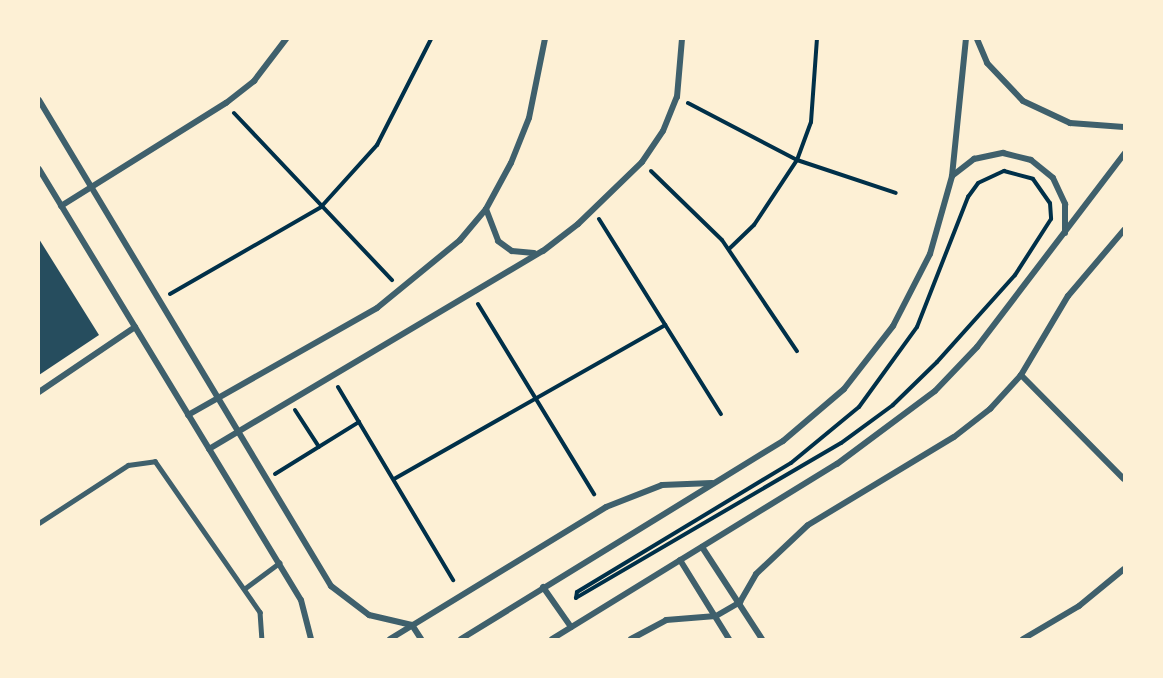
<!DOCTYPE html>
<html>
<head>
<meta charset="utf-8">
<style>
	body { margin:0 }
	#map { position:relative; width:1163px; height:678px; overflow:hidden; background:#fdf0d5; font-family:"Exo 2",sans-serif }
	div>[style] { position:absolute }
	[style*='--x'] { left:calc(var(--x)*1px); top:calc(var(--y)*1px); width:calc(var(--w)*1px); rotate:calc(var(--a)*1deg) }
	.building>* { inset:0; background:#264d5e }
	.path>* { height:4px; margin:-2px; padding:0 2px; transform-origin:2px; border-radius:2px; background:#003049 }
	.service>* { height:4.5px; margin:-2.25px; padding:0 2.25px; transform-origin:2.25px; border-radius:2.25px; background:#3f606c }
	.minor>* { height:6px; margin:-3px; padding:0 3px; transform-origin:3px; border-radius:3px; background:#3f606c }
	span { translate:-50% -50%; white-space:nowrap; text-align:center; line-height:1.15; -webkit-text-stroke:4.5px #fdf0d5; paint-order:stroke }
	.frame { position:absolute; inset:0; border:40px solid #fdf0d5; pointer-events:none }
</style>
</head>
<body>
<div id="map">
	<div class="building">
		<i style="clip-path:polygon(39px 239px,99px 335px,39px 375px)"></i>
	</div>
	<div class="path">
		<i style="--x:688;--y:103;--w:123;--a:27.6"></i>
		<i style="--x:797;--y:160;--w:104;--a:18.4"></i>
		<i style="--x:234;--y:113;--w:230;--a:46.6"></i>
		<i style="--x:651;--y:171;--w:99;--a:44.2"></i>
		<i style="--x:722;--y:240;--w:134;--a:56"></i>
		<i style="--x:1004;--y:171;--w:30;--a:15"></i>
		<i style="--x:1033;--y:179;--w:29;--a:55"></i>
		<i style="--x:1050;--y:203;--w:16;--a:86"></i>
		<i style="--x:1051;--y:219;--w:67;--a:122.7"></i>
		<i style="--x:1015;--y:275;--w:117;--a:131.9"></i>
		<i style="--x:937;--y:362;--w:62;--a:135.7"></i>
		<i style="--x:893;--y:405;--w:64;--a:143.8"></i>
		<i style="--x:841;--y:443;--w:307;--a:149.7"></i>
		<i style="--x:576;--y:598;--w:6;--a:-81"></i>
		<i style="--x:577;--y:592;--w:250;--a:-31.1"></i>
		<i style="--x:791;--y:463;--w:88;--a:-39.5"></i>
		<i style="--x:859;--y:407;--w:99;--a:-54.1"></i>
		<i style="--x:917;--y:327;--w:140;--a:-68.6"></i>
		<i style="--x:968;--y:197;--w:17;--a:-54"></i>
		<i style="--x:978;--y:183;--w:29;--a:-25"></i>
		<i style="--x:599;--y:219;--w:230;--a:58"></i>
		<i style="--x:729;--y:249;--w:35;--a:-44"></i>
		<i style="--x:754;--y:225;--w:78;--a:-56.5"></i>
		<i style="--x:797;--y:160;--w:40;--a:-69.8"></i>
		<i style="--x:811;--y:122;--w:83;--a:-85.9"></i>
		<i style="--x:170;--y:294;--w:174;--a:-29.9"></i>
		<i style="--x:321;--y:207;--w:84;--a:-47.9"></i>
		<i style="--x:377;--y:145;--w:119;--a:-63"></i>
		<i style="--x:478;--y:304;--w:223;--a:58.6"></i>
		<i style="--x:338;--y:387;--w:225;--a:59.2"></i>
		<i style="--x:295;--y:410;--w:44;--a:57"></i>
		<i style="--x:275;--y:474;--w:99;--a:-31.8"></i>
		<i style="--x:394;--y:479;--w:312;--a:-29.6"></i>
	</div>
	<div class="service">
		<i style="--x:39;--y:523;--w:106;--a:-33.1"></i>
		<i style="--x:128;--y:465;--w:27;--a:-8"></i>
		<i style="--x:155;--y:461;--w:184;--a:55.2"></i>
		<i style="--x:260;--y:612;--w:27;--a:86"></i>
		<i style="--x:244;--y:589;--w:44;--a:-36.6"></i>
	</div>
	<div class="minor">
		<i style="--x:977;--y:39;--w:26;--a:67"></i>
		<i style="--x:987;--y:63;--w:52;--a:46.5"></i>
		<i style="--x:1023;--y:101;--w:52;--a:25.1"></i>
		<i style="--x:1070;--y:123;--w:54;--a:4.2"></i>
		<i style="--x:39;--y:100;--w:567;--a:59"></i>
		<i style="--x:331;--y:586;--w:48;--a:37.3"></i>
		<i style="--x:369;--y:615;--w:44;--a:13.1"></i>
		<i style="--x:412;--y:625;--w:17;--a:57"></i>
		<i style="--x:39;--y:169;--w:504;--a:58.71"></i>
		<i style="--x:301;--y:600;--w:40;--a:75.6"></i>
		<i style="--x:952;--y:176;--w:28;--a:-38"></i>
		<i style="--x:974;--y:159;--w:30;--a:-12"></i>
		<i style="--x:1003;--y:153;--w:29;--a:14"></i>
		<i style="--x:1031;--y:160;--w:28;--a:39"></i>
		<i style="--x:1053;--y:178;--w:29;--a:65"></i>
		<i style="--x:1065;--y:204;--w:29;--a:90"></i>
		<i style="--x:61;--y:206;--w:195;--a:-32"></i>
		<i style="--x:226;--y:103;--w:36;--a:-38"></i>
		<i style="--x:254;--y:81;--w:53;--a:-52.7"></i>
		<i style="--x:486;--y:209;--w:34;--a:69"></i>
		<i style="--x:498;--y:241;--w:17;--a:36"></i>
		<i style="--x:512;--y:251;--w:22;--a:5"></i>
		<i style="--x:1021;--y:375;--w:146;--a:45.3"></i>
		<i style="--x:39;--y:392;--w:116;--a:-34.1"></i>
		<i style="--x:188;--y:415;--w:217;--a:-29.5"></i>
		<i style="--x:377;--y:308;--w:107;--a:-39.3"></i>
		<i style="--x:460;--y:240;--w:40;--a:-50"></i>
		<i style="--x:486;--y:209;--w:52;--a:-61.5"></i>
		<i style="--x:511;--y:163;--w:48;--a:-68.2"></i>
		<i style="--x:529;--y:118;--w:81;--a:-78.6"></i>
		<i style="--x:209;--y:449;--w:388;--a:-30.7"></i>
		<i style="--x:543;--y:251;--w:44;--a:-37.6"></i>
		<i style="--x:578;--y:224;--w:89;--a:-44.1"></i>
		<i style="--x:642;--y:162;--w:37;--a:-56"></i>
		<i style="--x:663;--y:131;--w:37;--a:-68"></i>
		<i style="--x:677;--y:97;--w:58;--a:-85.1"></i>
		<i style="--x:702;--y:547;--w:110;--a:56.9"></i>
		<i style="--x:680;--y:560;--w:93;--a:58.2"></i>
		<i style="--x:543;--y:587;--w:49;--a:55"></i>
		<i style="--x:390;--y:639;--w:253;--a:-31.4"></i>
		<i style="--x:606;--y:507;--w:60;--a:-21.4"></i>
		<i style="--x:662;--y:485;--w:50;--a:-2.3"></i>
		<i style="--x:461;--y:639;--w:378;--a:-31.6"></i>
		<i style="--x:783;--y:441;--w:80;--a:-40.4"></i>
		<i style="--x:844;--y:389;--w:80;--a:-52.1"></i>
		<i style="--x:893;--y:326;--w:81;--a:-62.8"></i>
		<i style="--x:930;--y:254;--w:81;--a:-74.2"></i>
		<i style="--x:952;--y:176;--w:138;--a:-84.2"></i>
		<i style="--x:552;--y:639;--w:334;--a:-31.6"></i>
		<i style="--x:837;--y:464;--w:122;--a:-36.7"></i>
		<i style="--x:935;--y:391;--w:61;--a:-46.3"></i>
		<i style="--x:977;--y:347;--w:243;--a:-52.7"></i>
		<i style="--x:631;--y:639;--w:40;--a:-28"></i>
		<i style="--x:666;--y:620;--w:50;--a:-4.6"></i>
		<i style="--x:716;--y:616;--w:28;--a:-30"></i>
		<i style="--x:740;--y:602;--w:32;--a:-60"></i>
		<i style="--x:756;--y:574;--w:71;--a:-43.3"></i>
		<i style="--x:808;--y:525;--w:170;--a:-31.1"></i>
		<i style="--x:954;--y:437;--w:46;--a:-37.9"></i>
		<i style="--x:990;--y:409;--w:46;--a:-47.6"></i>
		<i style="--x:1021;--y:375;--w:92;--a:-59.3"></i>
		<i style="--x:1068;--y:296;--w:87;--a:-49.7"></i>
		<i style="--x:1023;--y:639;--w:65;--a:-30.5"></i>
		<i style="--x:1079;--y:606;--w:58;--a:-39.4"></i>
	</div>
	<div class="frame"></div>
</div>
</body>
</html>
